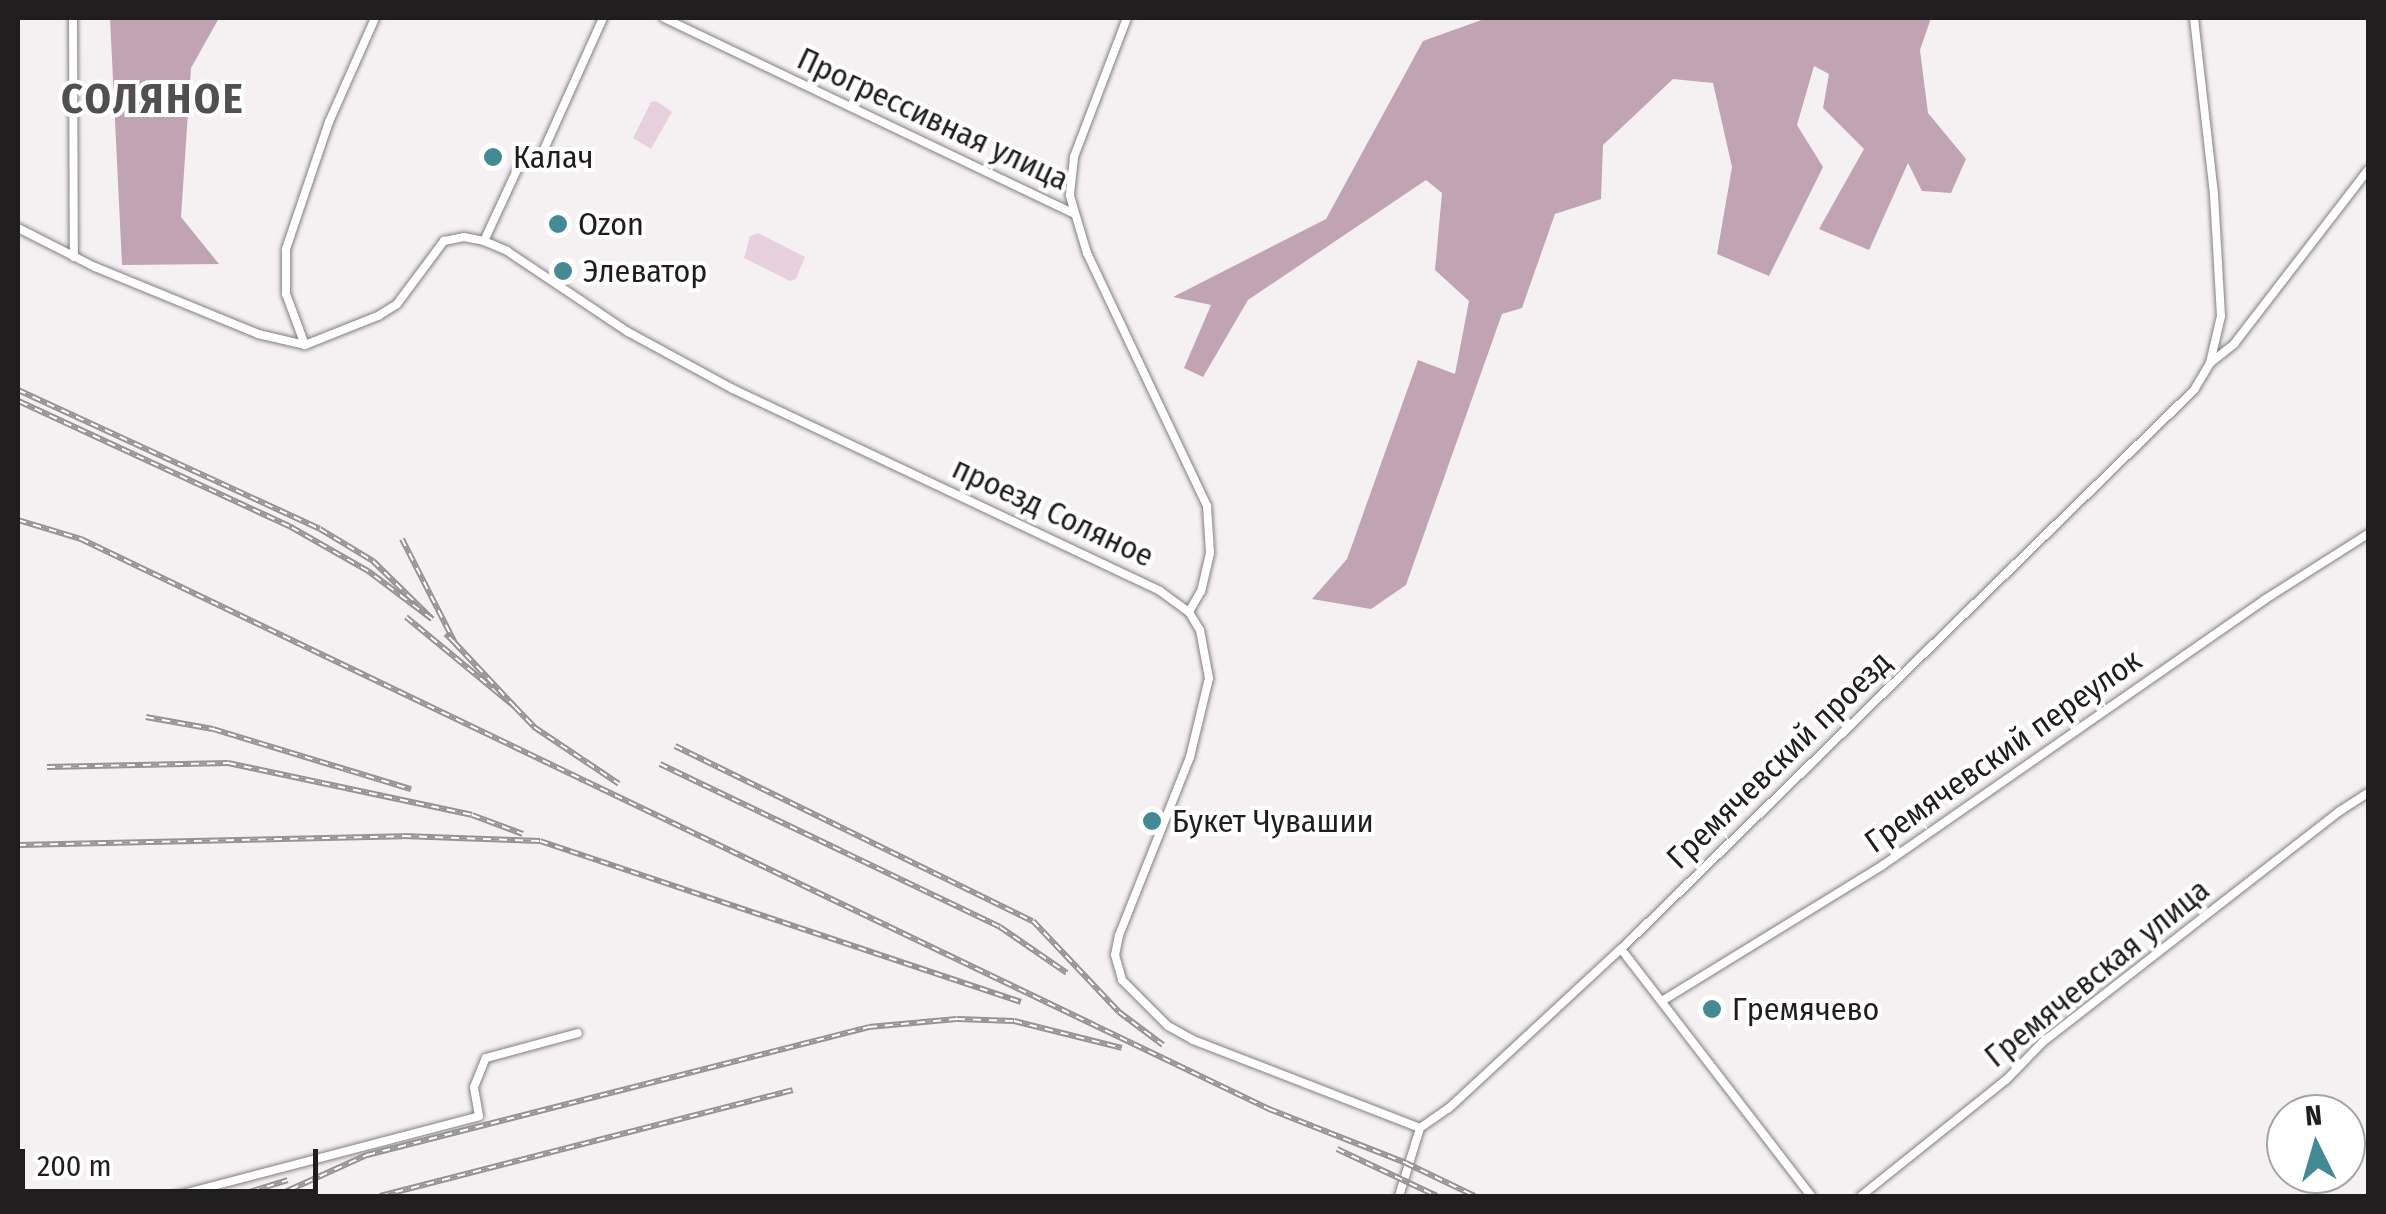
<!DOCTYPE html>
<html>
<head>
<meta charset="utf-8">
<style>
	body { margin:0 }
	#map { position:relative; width:2386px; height:1214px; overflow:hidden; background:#f5f1f3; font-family:"Fira Sans Condensed",sans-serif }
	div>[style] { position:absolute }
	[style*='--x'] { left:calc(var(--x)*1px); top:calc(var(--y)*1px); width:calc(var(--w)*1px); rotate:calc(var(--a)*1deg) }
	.green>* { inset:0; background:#e8d1df }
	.forest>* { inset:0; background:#c0a4b4 }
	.roads { filter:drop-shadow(0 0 2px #827f81) drop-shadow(0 0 2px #827f81) }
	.minor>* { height:8px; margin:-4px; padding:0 4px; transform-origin:4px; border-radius:4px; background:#fff }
	.rail>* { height:6px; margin-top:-3px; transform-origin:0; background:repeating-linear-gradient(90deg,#fff 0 8px,#959293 0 16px); box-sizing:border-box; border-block:2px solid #959293 }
	.dots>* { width:28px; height:28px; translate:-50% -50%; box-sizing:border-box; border:5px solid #fff; border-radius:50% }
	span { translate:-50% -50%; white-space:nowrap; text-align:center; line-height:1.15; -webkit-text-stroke:8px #fff; paint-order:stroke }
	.street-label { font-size:32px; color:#1f1d1e }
	.poi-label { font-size:32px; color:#1f1d1e }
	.left { translate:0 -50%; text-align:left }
	.district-label { font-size:42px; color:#524f51; font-weight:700; letter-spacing:2.5px }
	.frame { position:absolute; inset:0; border:20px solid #1f1d1e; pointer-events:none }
	.north { position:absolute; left:2266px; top:1094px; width:100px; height:100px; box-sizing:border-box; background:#fff; border:2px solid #a5a5a5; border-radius:50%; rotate:355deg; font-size:28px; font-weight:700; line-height:40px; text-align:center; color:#1f1d1e }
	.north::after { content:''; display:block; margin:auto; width:35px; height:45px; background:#448a94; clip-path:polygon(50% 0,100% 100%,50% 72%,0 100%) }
	.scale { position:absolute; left:20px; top:1149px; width:298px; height:45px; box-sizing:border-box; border:5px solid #1f1d1e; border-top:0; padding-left:12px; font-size:30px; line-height:35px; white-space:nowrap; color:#1f1d1e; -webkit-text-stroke:8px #fff; paint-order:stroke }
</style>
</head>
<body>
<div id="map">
	<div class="green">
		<i style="clip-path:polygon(656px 101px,672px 112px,651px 149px,633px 138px,651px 102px)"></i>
		<i style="clip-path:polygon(758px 233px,805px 257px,796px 279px,790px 281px,744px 258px,750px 236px)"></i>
	</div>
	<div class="forest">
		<i style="clip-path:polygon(110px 18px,219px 18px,191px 68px,181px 217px,219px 264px,122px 265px)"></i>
		<i style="clip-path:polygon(1487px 18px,1931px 18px,1920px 50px,1928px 113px,1966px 159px,1951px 193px,1922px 191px,1908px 163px,1869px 250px,1819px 229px,1864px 149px,1823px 108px,1829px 74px,1814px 66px,1797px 125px,1823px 167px,1769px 276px,1717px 254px,1732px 167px,1713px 83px,1673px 79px,1603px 145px,1601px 199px,1555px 214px,1522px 308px,1502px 314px,1406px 585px,1371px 609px,1312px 599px,1347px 559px,1418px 360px,1455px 374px,1469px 301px,1435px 270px,1442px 193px,1426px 180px,1248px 300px,1203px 377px,1184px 368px,1211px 305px,1173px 297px,1326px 219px,1423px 41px)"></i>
	</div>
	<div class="roads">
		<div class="minor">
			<i style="--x:73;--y:18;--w:239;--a:89.8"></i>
			<i style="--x:664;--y:18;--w:453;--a:25.5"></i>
			<i style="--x:1127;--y:18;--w:149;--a:110.9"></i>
			<i style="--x:1074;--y:157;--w:39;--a:96"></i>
			<i style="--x:1070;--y:196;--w:59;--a:73.4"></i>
			<i style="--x:1087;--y:253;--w:280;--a:64.6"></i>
			<i style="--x:1207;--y:506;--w:47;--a:86.3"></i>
			<i style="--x:1210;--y:553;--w:39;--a:103"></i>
			<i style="--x:1201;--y:591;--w:24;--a:120"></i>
			<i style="--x:18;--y:228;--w:86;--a:26.9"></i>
			<i style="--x:95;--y:267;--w:176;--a:22.3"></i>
			<i style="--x:258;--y:334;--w:48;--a:13.2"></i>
			<i style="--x:305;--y:345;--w:79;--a:-21.7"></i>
			<i style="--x:378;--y:316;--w:22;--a:-32"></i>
			<i style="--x:397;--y:304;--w:79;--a:-53.3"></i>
			<i style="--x:444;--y:241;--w:20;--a:-11"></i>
			<i style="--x:464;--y:237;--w:20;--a:11"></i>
			<i style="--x:484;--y:241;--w:25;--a:23"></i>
			<i style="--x:507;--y:251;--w:146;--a:33.8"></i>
			<i style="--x:628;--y:332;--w:119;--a:28.5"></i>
			<i style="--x:733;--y:389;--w:472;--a:25.3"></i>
			<i style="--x:1160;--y:591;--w:36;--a:36"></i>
			<i style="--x:1189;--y:612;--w:21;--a:59"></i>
			<i style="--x:1200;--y:630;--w:49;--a:79.4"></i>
			<i style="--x:1209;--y:678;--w:81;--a:103.5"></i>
			<i style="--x:1190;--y:757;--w:192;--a:111.7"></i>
			<i style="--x:1119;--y:935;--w:20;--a:101"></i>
			<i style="--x:1115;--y:955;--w:26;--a:74"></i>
			<i style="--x:1122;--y:980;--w:65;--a:45"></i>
			<i style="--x:1168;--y:1026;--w:29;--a:29"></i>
			<i style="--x:1193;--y:1040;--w:243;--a:21.2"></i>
			<i style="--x:484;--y:241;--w:93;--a:-65.1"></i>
			<i style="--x:523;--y:157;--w:18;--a:-3"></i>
			<i style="--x:541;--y:156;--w:151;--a:-65.8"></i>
			<i style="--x:305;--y:345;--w:54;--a:-110.4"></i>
			<i style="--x:286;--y:294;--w:45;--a:-90"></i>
			<i style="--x:286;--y:249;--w:134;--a:-71.3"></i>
			<i style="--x:329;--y:122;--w:114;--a:-66.1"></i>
			<i style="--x:2210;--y:363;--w:31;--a:-38"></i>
			<i style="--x:2234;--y:344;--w:220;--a:-52.4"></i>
			<i style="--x:1621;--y:949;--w:312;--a:52.4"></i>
			<i style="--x:1662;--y:1001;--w:259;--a:-31.6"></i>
			<i style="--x:1883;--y:865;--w:464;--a:-34.8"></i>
			<i style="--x:2264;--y:600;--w:123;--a:-32.4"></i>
			<i style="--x:175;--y:1196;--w:314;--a:-14.7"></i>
			<i style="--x:479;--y:1116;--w:29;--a:-100"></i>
			<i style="--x:474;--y:1087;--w:31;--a:-68"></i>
			<i style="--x:486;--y:1058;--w:95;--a:-15.2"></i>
			<i style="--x:1399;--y:1196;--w:71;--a:-72.8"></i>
			<i style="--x:1420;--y:1128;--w:35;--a:-35"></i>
			<i style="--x:1449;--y:1108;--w:234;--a:-42.8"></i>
			<i style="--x:1621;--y:949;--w:801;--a:-44.29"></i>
			<i style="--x:2194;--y:390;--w:31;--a:-59"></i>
			<i style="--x:2210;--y:363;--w:48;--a:-76.8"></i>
			<i style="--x:2221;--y:316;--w:122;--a:-93.3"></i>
			<i style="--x:2214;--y:194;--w:177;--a:-96.5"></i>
			<i style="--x:1861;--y:1196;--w:186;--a:-38.7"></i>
			<i style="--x:2006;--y:1080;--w:53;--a:-45.8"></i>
			<i style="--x:2043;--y:1042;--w:376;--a:-37.9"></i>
			<i style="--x:2340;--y:811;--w:33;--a:-33"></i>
		</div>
	</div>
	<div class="rail">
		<i style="--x:18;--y:390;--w:332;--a:24.7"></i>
		<i style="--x:320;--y:529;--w:62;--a:31.1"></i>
		<i style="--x:373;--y:561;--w:83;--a:44.5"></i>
		<i style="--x:432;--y:619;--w:80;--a:-143.1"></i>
		<i style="--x:368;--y:571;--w:91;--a:-150.3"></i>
		<i style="--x:289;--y:526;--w:298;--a:-155.2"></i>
		<i style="--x:18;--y:520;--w:66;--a:16.8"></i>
		<i style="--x:81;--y:539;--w:1318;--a:25.63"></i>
		<i style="--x:1269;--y:1109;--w:147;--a:21.5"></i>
		<i style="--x:1406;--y:1163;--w:76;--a:25.6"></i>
		<i style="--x:402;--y:539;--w:117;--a:63"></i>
		<i style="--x:455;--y:643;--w:13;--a:-135"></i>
		<i style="--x:406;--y:617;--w:141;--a:39.5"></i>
		<i style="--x:515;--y:707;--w:88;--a:-133.2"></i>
		<i style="--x:515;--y:707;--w:28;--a:46"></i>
		<i style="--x:534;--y:727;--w:102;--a:33.8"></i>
		<i style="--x:146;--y:717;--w:68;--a:10.2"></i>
		<i style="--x:213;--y:729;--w:207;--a:16.9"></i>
		<i style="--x:675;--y:746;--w:398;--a:26.1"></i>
		<i style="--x:1033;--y:921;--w:125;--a:46.6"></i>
		<i style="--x:1119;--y:1012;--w:55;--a:36.9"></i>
		<i style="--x:660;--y:764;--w:377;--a:25.6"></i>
		<i style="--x:1000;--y:927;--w:81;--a:34.5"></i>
		<i style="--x:47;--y:767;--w:181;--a:-1.3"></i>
		<i style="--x:228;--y:763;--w:249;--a:12"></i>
		<i style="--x:472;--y:815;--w:54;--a:20.4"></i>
		<i style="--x:18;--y:845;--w:385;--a:-1.3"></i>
		<i style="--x:403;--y:836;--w:137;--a:2.1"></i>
		<i style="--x:540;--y:841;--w:507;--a:18.51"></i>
		<i style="--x:1337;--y:1149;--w:110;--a:25.2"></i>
		<i style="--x:236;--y:1196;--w:54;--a:-17.1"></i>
		<i style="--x:276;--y:1196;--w:100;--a:-24.3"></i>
		<i style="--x:367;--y:1155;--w:518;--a:-14.3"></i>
		<i style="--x:869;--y:1027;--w:88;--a:-5.2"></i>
		<i style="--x:957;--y:1019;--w:57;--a:2"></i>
		<i style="--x:1014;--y:1021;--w:111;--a:14"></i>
		<i style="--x:380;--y:1196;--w:426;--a:-14.4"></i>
	</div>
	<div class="dots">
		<i style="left:493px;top:157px;background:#448a94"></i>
		<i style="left:558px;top:224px;background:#448a94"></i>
		<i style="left:563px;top:271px;background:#448a94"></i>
		<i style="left:1152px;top:821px;background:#448a94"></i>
		<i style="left:1712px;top:1009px;background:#448a94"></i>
	</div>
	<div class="street-label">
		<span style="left:933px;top:119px;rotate:25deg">Прогрессивная улица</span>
		<span style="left:1053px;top:512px;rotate:25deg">проезд Соляное</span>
		<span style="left:2003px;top:751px;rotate:-35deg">Гремячевский переулок</span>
		<span style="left:1779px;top:760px;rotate:-44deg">Гремячевский проезд</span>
		<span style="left:2097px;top:973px;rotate:-39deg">Гремячевская улица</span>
	</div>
	<div class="poi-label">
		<span class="left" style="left:513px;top:157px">Калач</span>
		<span class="left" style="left:578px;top:224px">Ozon</span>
		<span class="left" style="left:583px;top:271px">Элеватор</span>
		<span class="left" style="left:1172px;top:821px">Букет Чувашии</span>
		<span class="left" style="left:1732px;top:1009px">Гремячево</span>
	</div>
	<div class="district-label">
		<span style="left:153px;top:99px">СОЛЯНОЕ</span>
	</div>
	<div class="frame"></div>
	<div class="north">N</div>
	<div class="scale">200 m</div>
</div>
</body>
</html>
